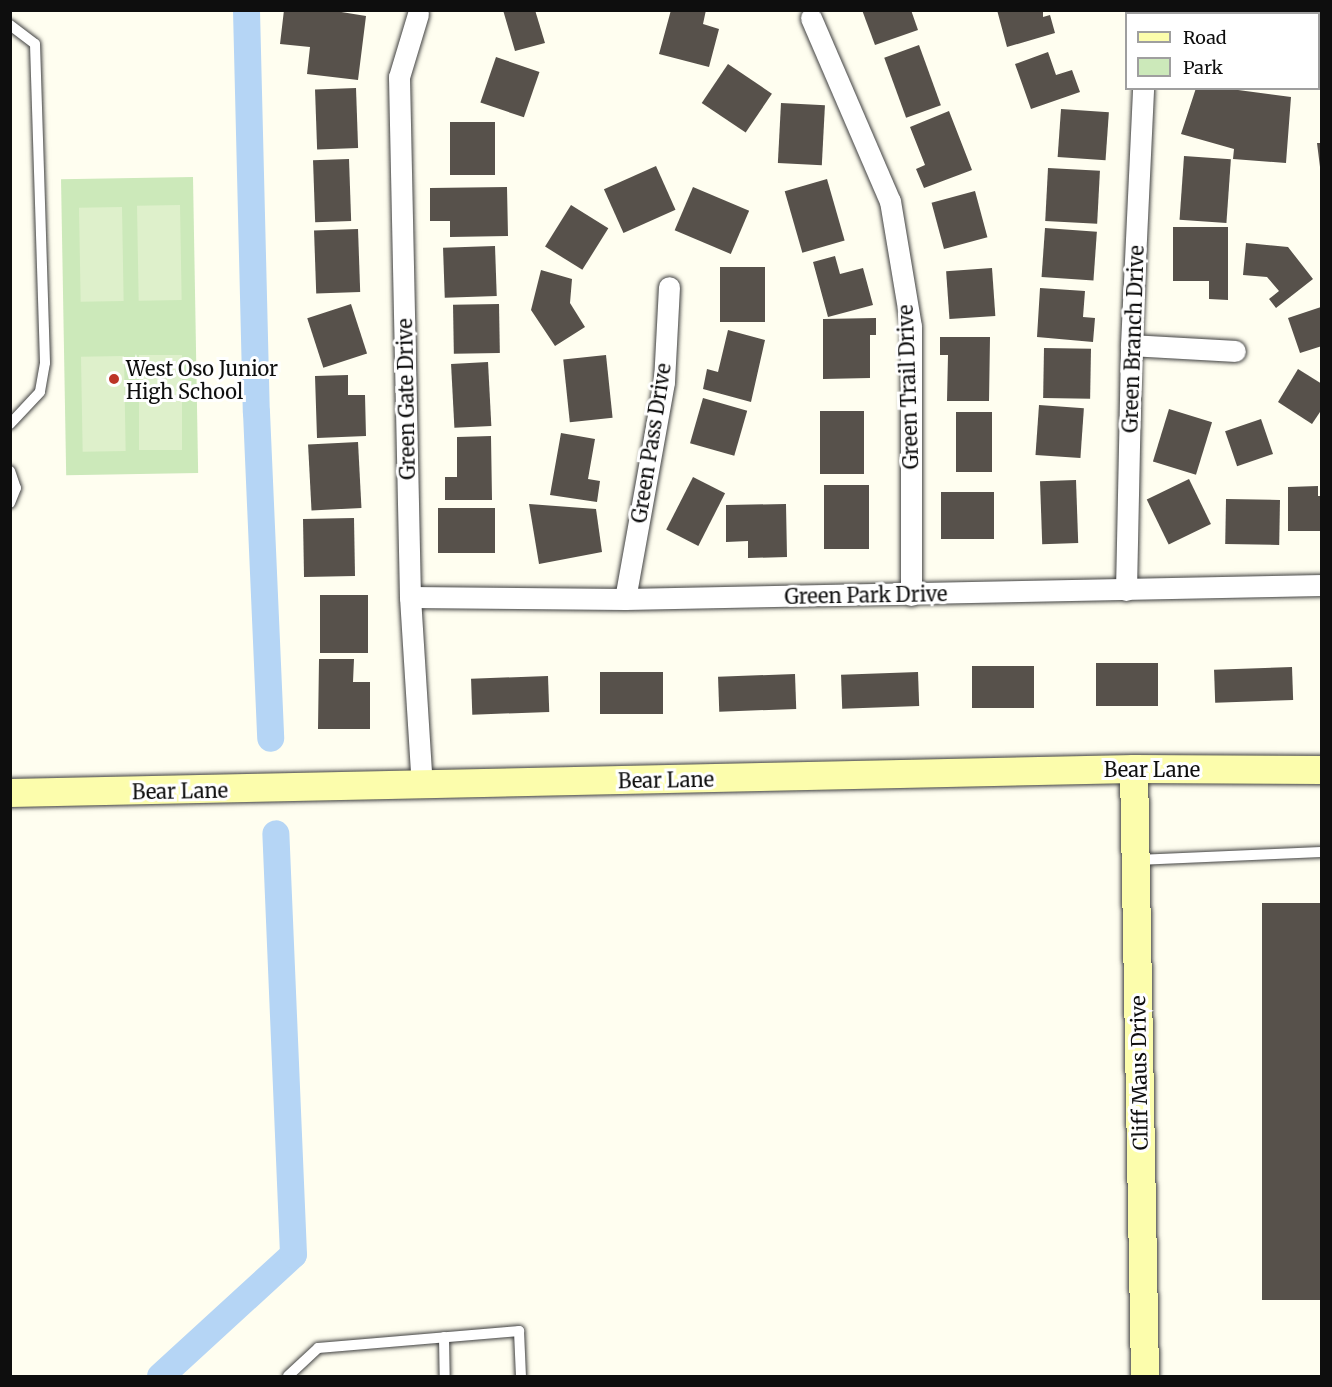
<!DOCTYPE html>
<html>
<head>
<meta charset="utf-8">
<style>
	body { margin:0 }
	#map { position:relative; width:1332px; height:1387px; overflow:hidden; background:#fffef0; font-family:Merriweather,serif }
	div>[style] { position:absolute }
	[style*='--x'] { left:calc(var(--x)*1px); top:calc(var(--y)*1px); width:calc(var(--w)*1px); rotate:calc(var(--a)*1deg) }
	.green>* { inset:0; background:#cce9ba; transform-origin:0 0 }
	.pitch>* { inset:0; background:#def0cb; transform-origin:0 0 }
	.canal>* { height:27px; margin:-13.5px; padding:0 13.5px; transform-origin:13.5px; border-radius:13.5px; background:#b5d5f5 }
	.building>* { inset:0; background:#57514b; transform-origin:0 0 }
	.roads { filter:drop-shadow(0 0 2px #414141) drop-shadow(0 0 2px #414141) }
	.lane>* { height:10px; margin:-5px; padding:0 5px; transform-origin:5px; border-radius:5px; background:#fff }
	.street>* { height:21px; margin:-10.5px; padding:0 10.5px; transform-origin:10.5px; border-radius:10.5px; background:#fff }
	.secondary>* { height:28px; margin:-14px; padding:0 14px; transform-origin:14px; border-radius:14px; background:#fcfdac }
	.dots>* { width:16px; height:16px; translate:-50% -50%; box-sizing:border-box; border:3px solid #fff; border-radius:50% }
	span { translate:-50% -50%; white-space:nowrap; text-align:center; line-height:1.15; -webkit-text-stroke:6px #fff; paint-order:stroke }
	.street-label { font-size:20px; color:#0e0e0e }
	.poi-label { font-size:20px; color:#0e0e0e }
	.left { translate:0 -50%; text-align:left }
	.frame { position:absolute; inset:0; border:12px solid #0e0e0e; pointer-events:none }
	.legend { position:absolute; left:1125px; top:12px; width:195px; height:78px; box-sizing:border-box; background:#fff; border:2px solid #9f9f9f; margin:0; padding:8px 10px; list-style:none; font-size:18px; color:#0e0e0e }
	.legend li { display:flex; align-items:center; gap:12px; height:30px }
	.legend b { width:30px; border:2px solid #9f9f9f }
</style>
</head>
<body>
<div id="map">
	<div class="green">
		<i style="left:193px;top:177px;width:296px;height:132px;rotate:89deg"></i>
	</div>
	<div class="pitch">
		<i style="left:180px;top:205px;width:95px;height:43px;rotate:89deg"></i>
		<i style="left:122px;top:207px;width:94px;height:43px;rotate:89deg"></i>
		<i style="left:139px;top:355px;width:43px;height:95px"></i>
		<i style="left:124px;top:356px;width:95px;height:43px;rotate:89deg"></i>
	</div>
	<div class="canal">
		<i style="--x:246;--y:10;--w:402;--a:88.6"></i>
		<i style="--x:256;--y:412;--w:326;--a:87.5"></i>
		<i style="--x:160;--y:1376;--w:180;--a:-42.5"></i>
		<i style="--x:293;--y:1254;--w:421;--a:-92.4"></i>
	</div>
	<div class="building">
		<i style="clip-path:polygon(284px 10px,329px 10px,366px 16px,358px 80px,307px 74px,310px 47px,280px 44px)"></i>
		<i style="clip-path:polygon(503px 10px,535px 10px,545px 43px,515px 51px)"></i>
		<i style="clip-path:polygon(671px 10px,706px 10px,703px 24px,719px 29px,709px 67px,659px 54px)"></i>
		<i style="clip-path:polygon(862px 10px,911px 10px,918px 30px,875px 45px)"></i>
		<i style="clip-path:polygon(997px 10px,1043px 10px,1043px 17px,1050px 15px,1055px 33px,1007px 47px)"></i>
		<i style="left:919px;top:45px;width:64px;height:37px;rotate:70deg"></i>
		<i style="clip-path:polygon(1048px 52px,1056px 75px,1072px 70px,1080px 92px,1031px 109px,1015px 64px)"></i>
		<i style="left:496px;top:57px;width:46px;height:48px;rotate:19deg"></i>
		<i style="left:728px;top:64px;width:53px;height:47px;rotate:34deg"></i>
		<i style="left:356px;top:88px;width:60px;height:41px;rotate:88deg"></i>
		<i style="clip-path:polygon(1196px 88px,1223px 88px,1291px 97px,1286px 163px,1233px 159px,1234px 149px,1181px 134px)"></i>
		<i style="left:781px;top:103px;width:44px;height:60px;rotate:3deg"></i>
		<i style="left:1061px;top:109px;width:48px;height:48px;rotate:4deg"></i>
		<i style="clip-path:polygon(949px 111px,972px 170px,924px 188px,916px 169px,925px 165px,910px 127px)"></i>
		<i style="left:495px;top:122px;width:53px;height:45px;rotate:90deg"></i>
		<i style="clip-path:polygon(1317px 143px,1322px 143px,1322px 167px,1320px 167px)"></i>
		<i style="left:1184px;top:156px;width:47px;height:64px;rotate:4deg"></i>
		<i style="left:349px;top:159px;width:62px;height:36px;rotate:88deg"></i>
		<i style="left:656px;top:166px;width:48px;height:57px;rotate:66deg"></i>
		<i style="left:1048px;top:168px;width:52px;height:53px;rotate:3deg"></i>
		<i style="left:827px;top:179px;width:64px;height:44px;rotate:74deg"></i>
		<i style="clip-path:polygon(507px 187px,508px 236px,450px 237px,450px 221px,430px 221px,430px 188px)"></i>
		<i style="left:693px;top:187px;width:61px;height:47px;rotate:23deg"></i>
		<i style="left:975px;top:191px;width:48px;height:45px;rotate:75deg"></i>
		<i style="left:571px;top:205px;width:44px;height:49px;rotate:32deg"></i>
		<i style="clip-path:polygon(1173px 227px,1228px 227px,1228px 300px,1209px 299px,1209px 281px,1173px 281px)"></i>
		<i style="left:1045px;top:228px;width:52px;height:49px;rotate:4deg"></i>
		<i style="left:358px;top:229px;width:63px;height:44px;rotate:88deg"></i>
		<i style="clip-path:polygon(1246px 243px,1288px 247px,1313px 279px,1276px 308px,1269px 299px,1279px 291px,1267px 277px,1243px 275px)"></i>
		<i style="left:495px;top:246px;width:50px;height:52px;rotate:88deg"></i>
		<i style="clip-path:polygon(835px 256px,840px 274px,863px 268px,873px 305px,828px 317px,813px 262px)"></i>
		<i style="left:720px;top:267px;width:45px;height:55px"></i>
		<i style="left:992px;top:268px;width:48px;height:46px;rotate:86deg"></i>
		<i style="clip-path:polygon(541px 270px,572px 279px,570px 303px,585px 327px,555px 346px,531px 310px)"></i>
		<i style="clip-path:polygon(1040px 288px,1085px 291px,1083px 317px,1095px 318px,1093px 342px,1037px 337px)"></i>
		<i style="left:351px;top:304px;width:52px;height:46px;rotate:72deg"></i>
		<i style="left:499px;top:304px;width:49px;height:46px;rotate:89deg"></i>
		<i style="clip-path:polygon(1321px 307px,1322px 346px,1300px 353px,1288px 318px)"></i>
		<i style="clip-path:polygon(876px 318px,876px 335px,870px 335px,870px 378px,823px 379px,823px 319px)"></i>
		<i style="clip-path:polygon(728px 330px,765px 340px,751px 402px,703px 389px,707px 369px,718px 372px)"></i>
		<i style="clip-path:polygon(940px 337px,990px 337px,989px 401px,947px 401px,948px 355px,940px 355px)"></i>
		<i style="left:1044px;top:348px;width:47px;height:50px;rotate:1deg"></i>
		<i style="left:606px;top:355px;width:63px;height:43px;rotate:84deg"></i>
		<i style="left:488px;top:362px;width:64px;height:37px;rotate:87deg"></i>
		<i style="clip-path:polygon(1298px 369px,1322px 384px,1322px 409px,1312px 424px,1278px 402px)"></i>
		<i style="clip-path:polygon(348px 375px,348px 395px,365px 395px,366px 436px,317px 438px,315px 376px)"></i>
		<i style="left:703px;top:398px;width:46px;height:47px;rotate:16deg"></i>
		<i style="left:1039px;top:405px;width:45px;height:50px;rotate:4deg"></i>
		<i style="left:1169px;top:409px;width:45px;height:55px;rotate:17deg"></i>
		<i style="left:864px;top:411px;width:63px;height:44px;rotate:90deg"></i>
		<i style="left:956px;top:412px;width:36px;height:60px"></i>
		<i style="left:1261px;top:419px;width:37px;height:38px;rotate:71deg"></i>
		<i style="clip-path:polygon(561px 433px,595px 439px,588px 479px,600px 481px,597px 502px,550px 495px)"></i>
		<i style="clip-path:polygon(491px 436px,492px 500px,445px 500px,445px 477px,457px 477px,457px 437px)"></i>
		<i style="left:358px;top:442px;width:66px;height:50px;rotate:87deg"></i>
		<i style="left:693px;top:477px;width:36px;height:59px;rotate:27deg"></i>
		<i style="left:1189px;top:479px;width:50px;height:47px;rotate:64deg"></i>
		<i style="left:1076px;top:480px;width:63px;height:36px;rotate:88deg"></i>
		<i style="left:824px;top:485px;width:45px;height:64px"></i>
		<i style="clip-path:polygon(1318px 486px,1318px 496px,1322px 496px,1322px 531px,1288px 531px,1288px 487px)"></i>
		<i style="left:941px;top:492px;width:53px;height:47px"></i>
		<i style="left:1226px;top:499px;width:54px;height:45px;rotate:1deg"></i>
		<i style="clip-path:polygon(529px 504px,596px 509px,602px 552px,539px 564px)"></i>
		<i style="clip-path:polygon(786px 504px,787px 557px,748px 558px,748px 541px,726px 542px,726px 505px)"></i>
		<i style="left:495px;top:508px;width:45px;height:57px;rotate:90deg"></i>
		<i style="left:354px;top:518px;width:58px;height:51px;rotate:89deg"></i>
		<i style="left:320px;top:595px;width:48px;height:58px"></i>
		<i style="clip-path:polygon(319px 659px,354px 659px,353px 682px,370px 682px,370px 729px,318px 729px)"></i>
		<i style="left:1158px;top:663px;width:43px;height:62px;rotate:90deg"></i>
		<i style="left:972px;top:666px;width:62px;height:42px"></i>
		<i style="left:1292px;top:667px;width:33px;height:78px;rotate:88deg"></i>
		<i style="left:600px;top:672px;width:63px;height:42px"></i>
		<i style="left:918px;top:672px;width:34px;height:77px;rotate:88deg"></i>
		<i style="left:795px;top:674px;width:35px;height:77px;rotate:88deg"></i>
		<i style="left:548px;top:676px;width:36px;height:77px;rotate:88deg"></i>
		<i style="left:1322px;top:903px;width:397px;height:60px;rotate:90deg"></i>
	</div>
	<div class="roads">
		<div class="lane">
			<i style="--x:10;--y:25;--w:31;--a:37"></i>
			<i style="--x:35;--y:44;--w:319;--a:88.2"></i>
			<i style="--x:45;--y:363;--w:29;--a:100"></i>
			<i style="--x:40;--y:392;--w:44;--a:133.2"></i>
			<i style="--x:10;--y:471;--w:18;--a:71"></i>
			<i style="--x:16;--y:488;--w:16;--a:112"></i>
			<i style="--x:1136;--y:860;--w:186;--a:-2.5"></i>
			<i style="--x:444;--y:1337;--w:39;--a:89"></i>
			<i style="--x:288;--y:1376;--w:41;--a:-43"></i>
			<i style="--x:318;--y:1348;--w:202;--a:-4.8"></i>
			<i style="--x:519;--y:1331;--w:45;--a:87.5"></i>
		</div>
		<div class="street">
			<i style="--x:418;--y:14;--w:66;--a:106.8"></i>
			<i style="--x:399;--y:77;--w:520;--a:88.79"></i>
			<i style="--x:410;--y:597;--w:189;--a:86.4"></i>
			<i style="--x:811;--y:18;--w:199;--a:66.7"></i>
			<i style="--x:890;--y:201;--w:127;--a:80.5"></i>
			<i style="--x:911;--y:326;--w:269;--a:90"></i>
			<i style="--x:1131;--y:345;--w:104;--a:3.3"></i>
			<i style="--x:1126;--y:590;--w:245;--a:-88.8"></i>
			<i style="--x:1131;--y:345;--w:257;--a:-87.3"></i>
			<i style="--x:410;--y:597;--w:215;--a:0.5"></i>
			<i style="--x:625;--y:599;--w:697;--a:-1.15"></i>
			<i style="--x:625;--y:599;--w:220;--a:-79.8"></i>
			<i style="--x:664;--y:382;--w:95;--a:-87"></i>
		</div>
		<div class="secondary">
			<i style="--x:1134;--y:769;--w:607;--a:88.96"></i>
			<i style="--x:10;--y:793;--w:1124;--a:-1.22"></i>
			<i style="--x:1134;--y:769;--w:188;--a:0.3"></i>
		</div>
	</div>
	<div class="dots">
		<i style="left:114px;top:379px;background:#bc3528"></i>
	</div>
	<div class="street-label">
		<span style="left:1133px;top:339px;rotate:-88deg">Green Branch Drive</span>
		<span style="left:908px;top:387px;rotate:-92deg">Green Trail Drive</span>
		<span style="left:406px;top:399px;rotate:-91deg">Green Gate Drive</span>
		<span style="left:651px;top:443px;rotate:-81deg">Green Pass Drive</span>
		<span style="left:866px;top:595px;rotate:-1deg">Green Park Drive</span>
		<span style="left:1152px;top:769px">Bear Lane</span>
		<span style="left:666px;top:780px;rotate:-1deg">Bear Lane</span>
		<span style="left:180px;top:791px;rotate:-1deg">Bear Lane</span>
		<span style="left:1139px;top:1073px;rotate:-91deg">Cliff Maus Drive</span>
	</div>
	<div class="poi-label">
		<span class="left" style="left:126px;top:380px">West Oso Junior<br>High School</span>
	</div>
	<div class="frame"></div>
	<ul class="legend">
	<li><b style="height:8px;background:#fcfdac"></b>Road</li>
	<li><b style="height:16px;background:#cce9ba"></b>Park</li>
	</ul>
</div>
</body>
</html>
